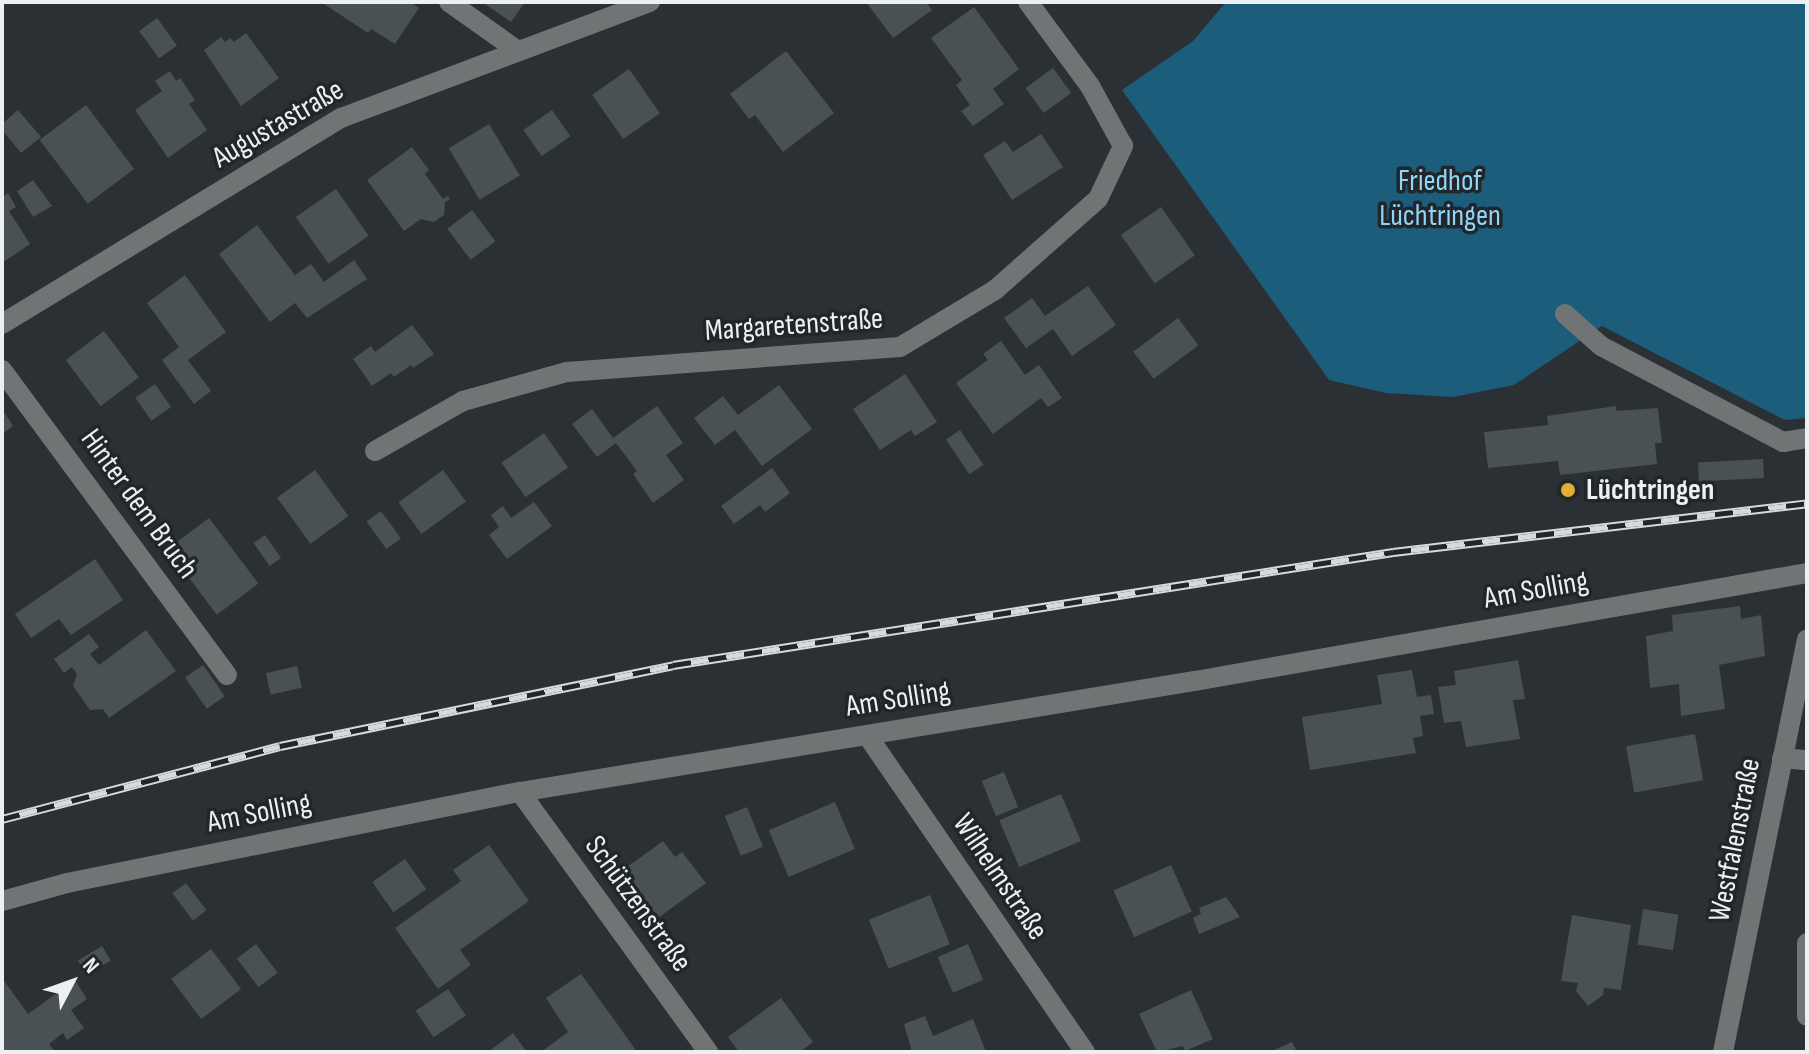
<!DOCTYPE html>
<html>
<head>
<meta charset="utf-8">
<style>
	body { margin:0 }
	#map { position:relative; width:1809px; height:1054px; overflow:hidden; background:#2a3034; font-family:"Sofia Sans Condensed",sans-serif }
	div>[style] { position:absolute }
	[style*='--x'] { left:calc(var(--x)*1px); top:calc(var(--y)*1px); width:calc(var(--w)*1px); rotate:calc(var(--a)*1deg) }
	.green>* { inset:0; background:#1b5d7a }
	.building>* { inset:0; background:#4a5154; transform-origin:0 0 }
	.minor>* { height:20px; margin:-10px; padding:0 10px; transform-origin:10px; border-radius:10px; background:#707475 }
	.rail>* { height:9px; margin-top:-4.5px; transform-origin:0; background:repeating-linear-gradient(90deg,#20262a 0 18px,#d6dadc 0 36px); box-sizing:border-box; border-block:2px solid #d6dadc }
	.dots>* { width:22px; height:22px; translate:-50% -50%; box-sizing:border-box; border:4px solid #20262a; border-radius:50% }
	span { translate:-50% -50%; white-space:nowrap; text-align:center; line-height:1.15; -webkit-text-stroke:7px #20262a; paint-order:stroke }
	.street-label { font-size:30px; color:#ecf0f2 }
	.park-label { font-size:30px; color:#91d4f7 }
	.poi-label { font-size:30px; color:#ecf0f2; font-weight:700 }
	.left { translate:0 -50%; text-align:left }
	.frame { position:absolute; inset:0; border:4px solid #ecf0f2; pointer-events:none }
	.north { position:absolute; left:32px; top:942px; width:80px; height:80px; -webkit-text-stroke:6px #20262a; paint-order:stroke; rotate:49deg; font-size:22px; font-weight:700; line-height:32px; text-align:center; color:#ecf0f2 }
	.north::after { content:''; display:block; margin:auto; width:28px; height:36px; background:#ecf0f2; clip-path:polygon(50% 0,100% 100%,50% 72%,0 100%) }
</style>
</head>
<body>
<div id="map">
	<div class="green">
		<i style="clip-path:polygon(1226px 2px,1807px 2px,1807px 418px,1785px 420px,1602px 326px,1514px 385px,1453px 397px,1386px 393px,1329px 380px,1122px 90px,1193px 41px)"></i>
	</div>
	<div class="building">
		<i style="clip-path:polygon(321px 2px,410px 2px,419px 8px,395px 44px,371px 29px,368px 33px)"></i>
		<i style="clip-path:polygon(482px 2px,525px 2px,511px 22px)"></i>
		<i style="clip-path:polygon(866px 2px,926px 2px,932px 10px,893px 38px)"></i>
		<i style="clip-path:polygon(974px 7px,1019px 69px,993px 89px,1004px 104px,973px 126px,961px 111px,970px 105px,956px 85px,962px 80px,931px 38px)"></i>
		<i style="left:157px;top:18px;width:34px;height:22px;rotate:54deg"></i>
		<i style="clip-path:polygon(246px 33px,279px 78px,241px 106px,204px 50px,221px 37px,225px 42px,230px 38px,234px 42px)"></i>
		<i style="clip-path:polygon(786px 51px,834px 113px,783px 152px,755px 115px,749px 119px,730px 94px)"></i>
		<i style="left:1053px;top:68px;width:31px;height:34px;rotate:54deg"></i>
		<i style="left:629px;top:69px;width:54px;height:45px;rotate:55deg"></i>
		<i style="clip-path:polygon(170px 71px,176px 81px,180px 78px,195px 100px,189px 104px,207px 130px,168px 158px,135px 110px,162px 91px,155px 81px)"></i>
		<i style="left:86px;top:105px;width:80px;height:58px;rotate:53deg"></i>
		<i style="clip-path:polygon(18px 110px,41px 137px,21px 153px,2px 130px,2px 124px)"></i>
		<i style="left:552px;top:110px;width:32px;height:35px;rotate:55deg"></i>
		<i style="left:489px;top:124px;width:60px;height:47px;rotate:59deg"></i>
		<i style="clip-path:polygon(1041px 134px,1063px 167px,1012px 200px,983px 155px,1005px 141px,1013px 152px)"></i>
		<i style="clip-path:polygon(412px 147px,429px 170px,425px 174px,443px 199px,448px 196px,450px 199px,445px 202px,444px 215px,434px 222px,421px 219px,404px 231px,367px 180px)"></i>
		<i style="clip-path:polygon(33px 180px,52px 206px,33px 217px,17px 191px)"></i>
		<i style="left:336px;top:189px;width:57px;height:49px;rotate:55deg"></i>
		<i style="clip-path:polygon(8px 193px,16px 207px,9px 211px,30px 244px,2px 263px,2px 197px)"></i>
		<i style="left:1161px;top:207px;width:59px;height:49px;rotate:55deg"></i>
		<i style="left:472px;top:210px;width:39px;height:31px;rotate:53deg"></i>
		<i style="clip-path:polygon(257px 225px,295px 275px,311px 264px,324px 282px,354px 260px,367px 279px,307px 318px,295px 303px,270px 322px,219px 254px)"></i>
		<i style="clip-path:polygon(185px 275px,226px 332px,188px 360px,211px 391px,194px 404px,162px 360px,179px 347px,147px 303px)"></i>
		<i style="clip-path:polygon(1088px 286px,1116px 325px,1072px 356px,1053px 329px,1026px 348px,1004px 318px,1032px 298px,1045px 316px)"></i>
		<i style="left:1178px;top:318px;width:34px;height:56px;rotate:53deg"></i>
		<i style="clip-path:polygon(412px 325px,434px 354px,413px 368px,411px 365px,394px 377px,391px 373px,372px 386px,353px 359px,371px 346px,375px 352px)"></i>
		<i style="left:104px;top:331px;width:58px;height:48px;rotate:53deg"></i>
		<i style="clip-path:polygon(1001px 341px,1025px 375px,1039px 365px,1062px 398px,1048px 407px,1041px 398px,993px 434px,956px 383px,988px 360px,983px 354px)"></i>
		<i style="clip-path:polygon(905px 374px,937px 422px,915px 436px,911px 430px,880px 450px,853px 409px)"></i>
		<i style="left:155px;top:384px;width:28px;height:24px;rotate:55deg"></i>
		<i style="clip-path:polygon(779px 385px,812px 429px,762px 466px,735px 430px,715px 445px,694px 418px,723px 396px,738px 415px)"></i>
		<i style="clip-path:polygon(657px 406px,683px 443px,666px 455px,684px 480px,653px 503px,633px 474px,637px 471px,616px 443px,597px 457px,572px 424px,592px 409px,613px 438px)"></i>
		<i style="clip-path:polygon(1616px 406px,1616px 411px,1658px 408px,1662px 443px,1655px 443px,1657px 464px,1560px 475px,1558px 461px,1488px 468px,1484px 432px,1548px 425px,1547px 416px)"></i>
		<i style="clip-path:polygon(2px 409px,13px 426px,2px 434px)"></i>
		<i style="left:960px;top:430px;width:42px;height:17px;rotate:56deg"></i>
		<i style="left:544px;top:433px;width:42px;height:52px;rotate:55deg"></i>
		<i style="left:1763px;top:459px;width:19px;height:65px;rotate:87deg"></i>
		<i style="clip-path:polygon(772px 468px,790px 493px,765px 512px,760px 505px,734px 524px,721px 506px)"></i>
		<i style="left:315px;top:470px;width:57px;height:47px;rotate:54deg"></i>
		<i style="left:443px;top:470px;width:39px;height:55px;rotate:54deg"></i>
		<i style="clip-path:polygon(534px 502px,552px 526px,507px 559px,489px 535px,499px 527px,491px 515px,503px 506px,511px 518px)"></i>
		<i style="left:381px;top:511px;width:34px;height:18px;rotate:54deg"></i>
		<i style="left:209px;top:518px;width:82px;height:52px;rotate:53deg"></i>
		<i style="left:265px;top:535px;width:28px;height:14px;rotate:55deg"></i>
		<i style="clip-path:polygon(95px 559px,123px 600px,71px 635px,59px 619px,31px 638px,15px 614px)"></i>
		<i style="clip-path:polygon(1740px 606px,1741px 619px,1761px 615px,1765px 656px,1719px 665px,1725px 709px,1681px 716px,1679px 684px,1650px 688px,1646px 636px,1673px 631px,1672px 615px)"></i>
		<i style="clip-path:polygon(146px 630px,176px 671px,109px 718px,103px 709px,90px 710px,73px 686px,77px 674px,72px 667px,64px 673px,54px 659px,89px 634px,99px 647px,90px 654px,99px 665px)"></i>
		<i style="clip-path:polygon(1518px 660px,1525px 699px,1513px 700px,1520px 739px,1466px 747px,1461px 721px,1444px 723px,1438px 687px,1456px 685px,1454px 671px)"></i>
		<i style="left:203px;top:665px;width:38px;height:22px;rotate:55deg"></i>
		<i style="left:297px;top:666px;width:22px;height:32px;rotate:77deg"></i>
		<i style="clip-path:polygon(1412px 670px,1417px 697px,1431px 695px,1434px 714px,1420px 716px,1423px 736px,1413px 738px,1416px 753px,1310px 770px,1302px 717px,1382px 704px,1377px 675px)"></i>
		<i style="left:1695px;top:734px;width:47px;height:70px;rotate:80deg"></i>
		<i style="left:1004px;top:772px;width:38px;height:24px;rotate:68deg"></i>
		<i style="left:1061px;top:794px;width:51px;height:67px;rotate:67deg"></i>
		<i style="left:835px;top:802px;width:51px;height:72px;rotate:67deg"></i>
		<i style="left:747px;top:807px;width:43px;height:24px;rotate:68deg"></i>
		<i style="clip-path:polygon(663px 841px,675px 857px,682px 852px,706px 883px,658px 918px,623px 870px)"></i>
		<i style="clip-path:polygon(489px 845px,529px 901px,460px 950px,471px 965px,438px 989px,395px 928px,461px 881px,453px 870px)"></i>
		<i style="left:405px;top:859px;width:37px;height:40px;rotate:55deg"></i>
		<i style="left:1171px;top:865px;width:51px;height:63px;rotate:66deg"></i>
		<i style="left:186px;top:883px;width:34px;height:17px;rotate:53deg"></i>
		<i style="left:930px;top:895px;width:53px;height:66px;rotate:68deg"></i>
		<i style="clip-path:polygon(1226px 897px,1240px 917px,1199px 934px,1193px 918px,1201px 914px,1199px 908px)"></i>
		<i style="left:1643px;top:909px;width:36px;height:36px;rotate:9deg"></i>
		<i style="clip-path:polygon(1572px 915px,1631px 925px,1621px 990px,1604px 988px,1603px 995px,1588px 1006px,1576px 991px,1578px 983px,1561px 981px)"></i>
		<i style="left:256px;top:944px;width:36px;height:24px;rotate:53deg"></i>
		<i style="left:968px;top:944px;width:39px;height:33px;rotate:67deg"></i>
		<i style="left:102px;top:946px;width:17px;height:28px;rotate:59deg"></i>
		<i style="left:211px;top:949px;width:50px;height:50px;rotate:53deg"></i>
		<i style="clip-path:polygon(581px 974px,618px 1025px,637px 1052px,541px 1052px,568px 1032px,546px 998px)"></i>
		<i style="clip-path:polygon(2px 978px,28px 1014px,75px 980px,87px 999px,71px 1010px,84px 1028px,67px 1040px,63px 1033px,49px 1044px,55px 1052px,2px 1052px)"></i>
		<i style="left:448px;top:989px;width:32px;height:39px;rotate:56deg"></i>
		<i style="clip-path:polygon(1191px 990px,1213px 1039px,1185px 1051px,1183px 1046px,1157px 1052px,1139px 1014px)"></i>
		<i style="clip-path:polygon(781px 998px,813px 1042px,800px 1052px,739px 1052px,728px 1037px)"></i>
		<i style="clip-path:polygon(925px 1016px,933px 1036px,973px 1019px,986px 1052px,912px 1052px,904px 1024px)"></i>
		<i style="clip-path:polygon(513px 1033px,526px 1051px,488px 1052px)"></i>
		<i style="clip-path:polygon(1292px 1042px,1297px 1052px,1270px 1052px)"></i>
	</div>
	<div class="minor">
		<i style="--x:449;--y:2;--w:85;--a:35.4"></i>
		<i style="--x:1565;--y:314;--w:48;--a:41.6"></i>
		<i style="--x:1601;--y:346;--w:206;--a:27.8"></i>
		<i style="--x:1783;--y:442;--w:24;--a:-9"></i>
		<i style="--x:2;--y:324;--w:397;--a:-31.3"></i>
		<i style="--x:341;--y:118;--w:330;--a:-20.6"></i>
		<i style="--x:2;--y:370;--w:379;--a:53.6"></i>
		<i style="--x:375;--y:451;--w:101;--a:-29.6"></i>
		<i style="--x:463;--y:401;--w:108;--a:-15.6"></i>
		<i style="--x:567;--y:372;--w:334;--a:-4.3"></i>
		<i style="--x:900;--y:347;--w:111;--a:-31"></i>
		<i style="--x:995;--y:290;--w:137;--a:-41.5"></i>
		<i style="--x:1098;--y:199;--w:59;--a:-64.7"></i>
		<i style="--x:1123;--y:146;--w:68;--a:-118.8"></i>
		<i style="--x:1090;--y:86;--w:104;--a:-126.4"></i>
		<i style="--x:867;--y:735;--w:385;--a:55.5"></i>
		<i style="--x:1782;--y:758;--w:25;--a:5"></i>
		<i style="--x:520;--y:792;--w:321;--a:54.1"></i>
		<i style="--x:2;--y:901;--w:67;--a:-15.5"></i>
		<i style="--x:67;--y:883;--w:462;--a:-11.4"></i>
		<i style="--x:520;--y:792;--w:684;--a:-9.34"></i>
		<i style="--x:1195;--y:681;--w:621;--a:-10.01"></i>
		<i style="--x:1807;--y:943;--w:73;--a:90"></i>
		<i style="--x:1723;--y:1052;--w:421;--a:-78.5"></i>
	</div>
	<div class="rail">
		<i style="--x:2;--y:819;--w:287;--a:-14.7"></i>
		<i style="--x:280;--y:746;--w:401;--a:-11.6"></i>
		<i style="--x:673;--y:665;--w:729;--a:-8.92"></i>
		<i style="--x:1393;--y:552;--w:417;--a:-6.7"></i>
	</div>
	<div class="dots">
		<i style="left:1568px;top:490px;background:#e5ad35"></i>
	</div>
	<div class="street-label">
		<span style="left:278px;top:124px;rotate:-30deg">Augustastraße</span>
		<span style="left:794px;top:325px;rotate:-4deg">Margaretenstraße</span>
		<span style="left:139px;top:504px;rotate:54deg">Hinter dem Bruch</span>
		<span style="left:1536px;top:590px;rotate:-10deg">Am Solling</span>
		<span style="left:898px;top:699px;rotate:-9deg">Am Solling</span>
		<span style="left:259px;top:813px;rotate:-11deg">Am Solling</span>
		<span style="left:1735px;top:840px;rotate:-79deg">Westfalenstraße</span>
		<span style="left:1000px;top:877px;rotate:56deg">Wilhelmstraße</span>
		<span style="left:638px;top:904px;rotate:54deg">Schützenstraße</span>
	</div>
	<div class="park-label">
		<span style="left:1440px;top:198px">Friedhof<br>Lüchtringen</span>
	</div>
	<div class="poi-label">
		<span class="left" style="left:1586px;top:490px">Lüchtringen</span>
	</div>
	<div class="frame"></div>
	<div class="north">N</div>
</div>
</body>
</html>
